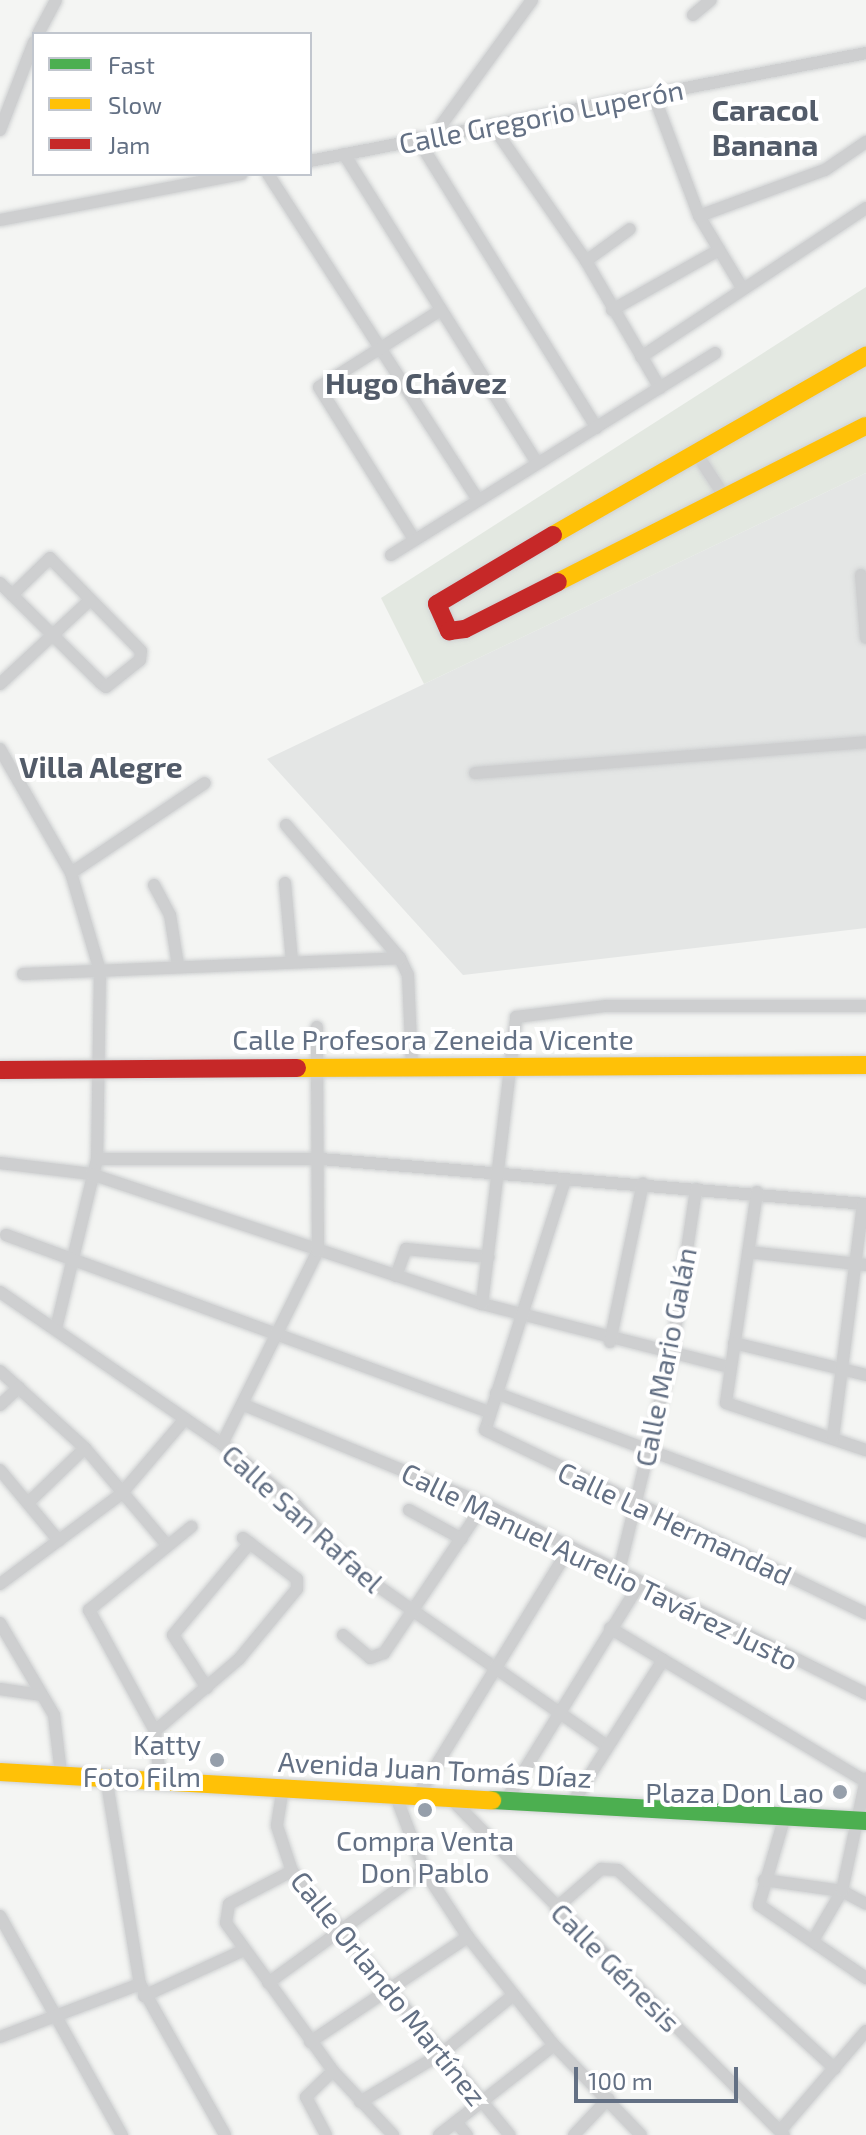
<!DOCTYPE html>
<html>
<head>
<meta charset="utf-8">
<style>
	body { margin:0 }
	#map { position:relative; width:866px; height:2135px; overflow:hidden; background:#f4f5f3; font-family:"Exo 2",sans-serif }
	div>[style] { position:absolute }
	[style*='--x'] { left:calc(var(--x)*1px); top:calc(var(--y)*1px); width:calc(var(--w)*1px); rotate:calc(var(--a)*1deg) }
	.built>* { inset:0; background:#e4e6e5 }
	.green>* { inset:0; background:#e3e8e1 }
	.roads { filter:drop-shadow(0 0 2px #cfd1d2) drop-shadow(0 0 2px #cfd1d2) }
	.street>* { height:12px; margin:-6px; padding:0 6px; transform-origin:6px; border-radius:6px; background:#cecfd0 }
	.fast>* { height:18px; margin:-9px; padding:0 9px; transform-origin:9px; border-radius:9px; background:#4caf50 }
	.slow>* { height:18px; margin:-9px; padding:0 9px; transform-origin:9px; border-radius:9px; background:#ffc107 }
	.jam>* { height:18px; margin:-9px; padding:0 9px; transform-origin:9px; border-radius:9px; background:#c62828 }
	.dots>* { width:22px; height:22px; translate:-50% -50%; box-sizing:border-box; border:4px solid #fff; border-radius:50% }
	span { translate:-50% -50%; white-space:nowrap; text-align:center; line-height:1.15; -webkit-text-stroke:8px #fff; paint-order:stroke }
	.street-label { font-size:28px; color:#637084 }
	.poi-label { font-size:28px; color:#637084 }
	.right { translate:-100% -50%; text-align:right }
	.neighbourhood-label { font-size:30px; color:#525b69; font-weight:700 }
	.legend { position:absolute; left:32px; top:32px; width:280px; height:144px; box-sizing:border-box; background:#fff; border:2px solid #c1c6ce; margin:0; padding:10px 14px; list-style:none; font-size:24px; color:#637084 }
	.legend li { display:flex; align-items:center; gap:16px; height:40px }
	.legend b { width:40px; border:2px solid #c1c6ce }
	.scale { position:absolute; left:574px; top:2067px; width:164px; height:36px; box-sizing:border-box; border:4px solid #637084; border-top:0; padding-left:10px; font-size:24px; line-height:28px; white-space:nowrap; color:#637084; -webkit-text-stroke:6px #fff; paint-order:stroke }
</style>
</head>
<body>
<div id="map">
	<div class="built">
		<i style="clip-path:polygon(866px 473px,866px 928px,463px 975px,267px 759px)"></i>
	</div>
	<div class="green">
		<i style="clip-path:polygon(866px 287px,866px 473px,424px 684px,381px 598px)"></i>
	</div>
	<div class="roads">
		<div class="street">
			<i style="--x:693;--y:15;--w:23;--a:-40"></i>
			<i style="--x:38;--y:34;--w:38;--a:-62"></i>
			<i style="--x:654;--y:96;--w:128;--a:69.4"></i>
			<i style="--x:699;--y:216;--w:82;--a:59"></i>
			<i style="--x:492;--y:125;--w:165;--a:55.3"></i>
			<i style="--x:586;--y:261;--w:147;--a:59.8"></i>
			<i style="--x:0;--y:130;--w:94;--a:-68.9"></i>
			<i style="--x:434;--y:135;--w:167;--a:-54"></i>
			<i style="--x:417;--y:138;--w:341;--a:58.2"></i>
			<i style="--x:344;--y:154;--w:364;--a:58"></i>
			<i style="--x:310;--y:161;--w:566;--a:-10.99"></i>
			<i style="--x:268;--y:174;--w:384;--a:57.2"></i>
			<i style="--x:699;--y:216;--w:134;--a:-20.1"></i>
			<i style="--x:825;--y:170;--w:50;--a:-34.3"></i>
			<i style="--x:0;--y:220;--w:246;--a:-10.8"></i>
			<i style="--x:586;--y:261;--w:54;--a:-36"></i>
			<i style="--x:612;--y:310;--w:123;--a:-29.3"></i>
			<i style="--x:641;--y:357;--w:270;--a:-33.5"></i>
			<i style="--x:698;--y:456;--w:51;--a:56.9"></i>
			<i style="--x:414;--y:539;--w:179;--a:-122"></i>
			<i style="--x:319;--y:387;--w:144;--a:-32.3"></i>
			<i style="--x:391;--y:555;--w:382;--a:-31.9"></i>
			<i style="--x:861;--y:575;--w:63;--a:85.5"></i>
			<i style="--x:0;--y:583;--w:142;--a:44.7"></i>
			<i style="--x:101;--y:683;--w:6;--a:39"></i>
			<i style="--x:106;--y:687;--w:43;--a:-38.5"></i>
			<i style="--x:140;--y:660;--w:9;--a:-84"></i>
			<i style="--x:141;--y:651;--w:130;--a:-134.4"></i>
			<i style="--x:50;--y:558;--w:53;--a:135.8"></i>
			<i style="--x:0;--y:684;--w:123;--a:-43"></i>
			<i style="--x:0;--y:749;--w:143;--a:60.2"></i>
			<i style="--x:71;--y:873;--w:102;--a:73.5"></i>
			<i style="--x:100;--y:971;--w:188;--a:90.9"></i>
			<i style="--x:97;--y:1159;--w:174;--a:103.6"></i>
			<i style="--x:475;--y:773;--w:392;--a:-4.5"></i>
			<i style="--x:286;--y:825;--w:175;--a:49.4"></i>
			<i style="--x:400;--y:958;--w:19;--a:65"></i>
			<i style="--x:408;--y:975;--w:91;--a:87.5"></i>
			<i style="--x:71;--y:873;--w:161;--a:-33.9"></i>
			<i style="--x:285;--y:883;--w:79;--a:84.9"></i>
			<i style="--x:154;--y:885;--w:34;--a:62"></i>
			<i style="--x:170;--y:915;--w:51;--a:80.9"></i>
			<i style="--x:23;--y:974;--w:377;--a:-2.4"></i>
			<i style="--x:97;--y:1159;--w:224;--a:0"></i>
			<i style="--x:321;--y:1159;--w:547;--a:4.72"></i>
			<i style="--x:0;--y:1163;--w:92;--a:6.9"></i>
			<i style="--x:91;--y:1174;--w:412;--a:18.4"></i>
			<i style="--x:482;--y:1304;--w:256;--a:14.3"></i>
			<i style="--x:565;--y:1180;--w:262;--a:107.7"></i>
			<i style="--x:485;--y:1430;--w:423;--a:25.7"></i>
			<i style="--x:757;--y:1192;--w:213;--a:98.4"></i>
			<i style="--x:726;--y:1403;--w:148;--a:18.6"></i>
			<i style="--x:6;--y:1235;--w:511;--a:20.14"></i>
			<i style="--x:748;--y:1252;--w:119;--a:6.3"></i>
			<i style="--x:396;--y:1276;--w:29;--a:-70"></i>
			<i style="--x:406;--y:1249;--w:83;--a:5.5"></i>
			<i style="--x:0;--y:1292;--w:269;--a:34.4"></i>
			<i style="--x:222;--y:1444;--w:96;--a:39.5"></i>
			<i style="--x:296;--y:1505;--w:84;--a:48.4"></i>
			<i style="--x:352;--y:1568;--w:310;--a:34.9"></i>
			<i style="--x:482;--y:1304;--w:289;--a:-83.2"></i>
			<i style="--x:516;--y:1017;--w:91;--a:-7"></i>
			<i style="--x:606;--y:1006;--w:260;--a:0"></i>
			<i style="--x:610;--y:1342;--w:162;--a:-78.3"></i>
			<i style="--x:734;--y:1343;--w:136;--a:13.6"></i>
			<i style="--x:0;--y:1371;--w:115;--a:42.2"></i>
			<i style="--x:85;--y:1448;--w:127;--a:49.8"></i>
			<i style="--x:496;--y:1393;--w:395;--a:20.5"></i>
			<i style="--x:0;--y:1405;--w:26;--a:-43"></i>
			<i style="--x:244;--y:1405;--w:260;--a:22.4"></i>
			<i style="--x:484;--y:1504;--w:427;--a:26.4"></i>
			<i style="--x:833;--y:1438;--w:236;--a:-82.7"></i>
			<i style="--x:222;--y:1444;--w:216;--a:-63.6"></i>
			<i style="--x:318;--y:1251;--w:224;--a:-90.3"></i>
			<i style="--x:0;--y:1470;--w:92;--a:50.3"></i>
			<i style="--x:30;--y:1501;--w:76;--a:-43.9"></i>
			<i style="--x:409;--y:1510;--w:60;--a:28.7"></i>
			<i style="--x:619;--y:1571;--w:220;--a:-76.3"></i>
			<i style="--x:671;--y:1357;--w:170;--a:-81.5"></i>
			<i style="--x:0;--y:1584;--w:151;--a:-36.6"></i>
			<i style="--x:121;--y:1494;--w:99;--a:-49.5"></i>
			<i style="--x:0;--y:1623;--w:107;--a:59.6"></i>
			<i style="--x:54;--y:1715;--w:59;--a:83.2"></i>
			<i style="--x:610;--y:1628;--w:297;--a:31"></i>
			<i style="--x:343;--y:1635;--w:35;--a:40"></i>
			<i style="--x:370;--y:1658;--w:15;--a:-20"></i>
			<i style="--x:384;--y:1653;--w:179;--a:-56.1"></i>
			<i style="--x:207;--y:1688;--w:63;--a:-122.7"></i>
			<i style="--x:173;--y:1635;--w:120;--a:-50.1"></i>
			<i style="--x:0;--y:1689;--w:41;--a:8.3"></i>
			<i style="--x:155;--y:1731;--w:111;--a:-40.6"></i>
			<i style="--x:239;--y:1659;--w:91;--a:-50.4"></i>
			<i style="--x:297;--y:1589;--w:10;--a:-90"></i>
			<i style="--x:297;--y:1579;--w:68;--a:-142.8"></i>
			<i style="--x:106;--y:1777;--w:210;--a:80.7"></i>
			<i style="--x:140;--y:1984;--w:173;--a:60.6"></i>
			<i style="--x:160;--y:1780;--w:49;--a:-95.8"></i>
			<i style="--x:155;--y:1731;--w:138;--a:-118.6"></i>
			<i style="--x:89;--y:1610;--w:132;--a:-39.1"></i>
			<i style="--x:283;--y:1787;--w:39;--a:99"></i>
			<i style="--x:277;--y:1826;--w:47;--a:71.6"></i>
			<i style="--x:292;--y:1871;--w:342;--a:50.5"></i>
			<i style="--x:395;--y:1794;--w:81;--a:69.1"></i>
			<i style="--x:424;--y:1870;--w:80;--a:56.7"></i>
			<i style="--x:468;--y:1937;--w:138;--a:51.5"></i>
			<i style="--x:554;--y:2045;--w:125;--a:46"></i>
			<i style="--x:418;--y:1795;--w:291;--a:-58.5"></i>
			<i style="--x:449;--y:1797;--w:476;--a:45.3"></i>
			<i style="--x:506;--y:1800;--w:255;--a:-58.3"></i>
			<i style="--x:571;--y:1805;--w:172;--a:-57.6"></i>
			<i style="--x:785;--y:1816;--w:93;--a:106.3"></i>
			<i style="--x:759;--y:1905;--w:130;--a:34.3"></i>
			<i style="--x:292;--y:1871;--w:71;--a:152.4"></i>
			<i style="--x:229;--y:1904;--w:19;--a:99"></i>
			<i style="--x:226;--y:1923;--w:183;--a:54.1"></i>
			<i style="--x:333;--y:2071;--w:88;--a:46.8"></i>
			<i style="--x:764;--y:1880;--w:79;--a:8"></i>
			<i style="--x:842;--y:1891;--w:27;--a:28"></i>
			<i style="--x:556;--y:1908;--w:60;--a:-40.9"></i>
			<i style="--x:601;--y:1869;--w:17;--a:3"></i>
			<i style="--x:618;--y:1870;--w:294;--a:42.5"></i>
			<i style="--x:0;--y:1916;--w:251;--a:60.9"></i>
			<i style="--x:815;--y:1937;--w:53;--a:-59.6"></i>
			<i style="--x:842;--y:1891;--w:115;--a:-77.9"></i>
			<i style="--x:268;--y:1983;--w:193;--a:-35.9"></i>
			<i style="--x:144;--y:1996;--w:108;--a:-24.7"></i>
			<i style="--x:0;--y:2037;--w:150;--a:-20.7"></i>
			<i style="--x:310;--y:2042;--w:190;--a:-33.6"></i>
			<i style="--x:360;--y:2102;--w:94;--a:-30.7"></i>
			<i style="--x:441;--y:2054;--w:92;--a:-39.2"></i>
			<i style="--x:456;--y:2122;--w:17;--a:50"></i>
			<i style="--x:780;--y:2131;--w:132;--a:-49.3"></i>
			<i style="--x:326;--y:2135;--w:43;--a:-117.8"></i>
			<i style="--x:306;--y:2097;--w:37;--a:-44"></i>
			<i style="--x:439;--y:2135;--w:146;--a:-38"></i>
			<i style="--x:574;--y:2135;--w:50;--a:-46.6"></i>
		</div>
		<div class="fast">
			<i style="--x:492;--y:1800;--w:375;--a:3.2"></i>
		</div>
		<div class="slow">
			<i style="--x:553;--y:535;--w:361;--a:-29.8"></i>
			<i style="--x:558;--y:582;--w:345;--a:-26.9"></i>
			<i style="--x:297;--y:1068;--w:569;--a:-0.3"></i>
			<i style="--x:0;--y:1772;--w:493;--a:3.3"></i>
		</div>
		<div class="jam">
			<i style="--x:553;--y:535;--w:135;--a:149.3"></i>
			<i style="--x:437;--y:604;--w:30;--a:66"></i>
			<i style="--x:449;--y:631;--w:16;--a:-7"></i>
			<i style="--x:465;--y:629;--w:104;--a:-26.8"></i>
			<i style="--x:0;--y:1070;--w:297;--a:-0.4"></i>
		</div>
	</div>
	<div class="dots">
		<i style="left:217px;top:1760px;background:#969fab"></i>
		<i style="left:840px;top:1792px;background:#969fab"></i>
		<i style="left:425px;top:1810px;background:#969fab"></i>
	</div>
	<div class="street-label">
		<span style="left:541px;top:116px;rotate:-11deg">Calle Gregorio Luperón</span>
		<span style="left:433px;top:1039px">Calle Profesora Zeneida Vicente</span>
		<span style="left:665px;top:1357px;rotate:-79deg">Calle Mario Galán</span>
		<span style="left:303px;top:1518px;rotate:42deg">Calle San Rafael</span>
		<span style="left:675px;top:1523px;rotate:25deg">Calle La Hermandad</span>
		<span style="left:600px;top:1566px;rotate:26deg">Calle Manuel Aurelio Tavárez Justo</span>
		<span style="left:435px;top:1769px;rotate:3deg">Avenida Juan Tomás Díaz</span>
		<span style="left:616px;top:1967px;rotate:45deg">Calle Génesis</span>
		<span style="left:389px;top:1988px;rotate:51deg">Calle Orlando Martínez</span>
	</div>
	<div class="poi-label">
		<span class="right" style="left:201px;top:1760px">Katty<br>Foto Film</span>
		<span class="right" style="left:824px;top:1792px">Plaza Don Lao</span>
		<span style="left:425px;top:1856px">Compra Venta<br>Don Pablo</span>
	</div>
	<div class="neighbourhood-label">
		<span style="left:765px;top:126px">Caracol<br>Banana</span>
		<span style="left:416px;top:382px">Hugo Chávez</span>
		<span style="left:101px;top:766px">Villa Alegre</span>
	</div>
	<ul class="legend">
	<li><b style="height:10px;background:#4caf50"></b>Fast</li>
	<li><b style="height:10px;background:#ffc107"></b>Slow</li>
	<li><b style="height:10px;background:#c62828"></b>Jam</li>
	</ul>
	<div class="scale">100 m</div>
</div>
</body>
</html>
